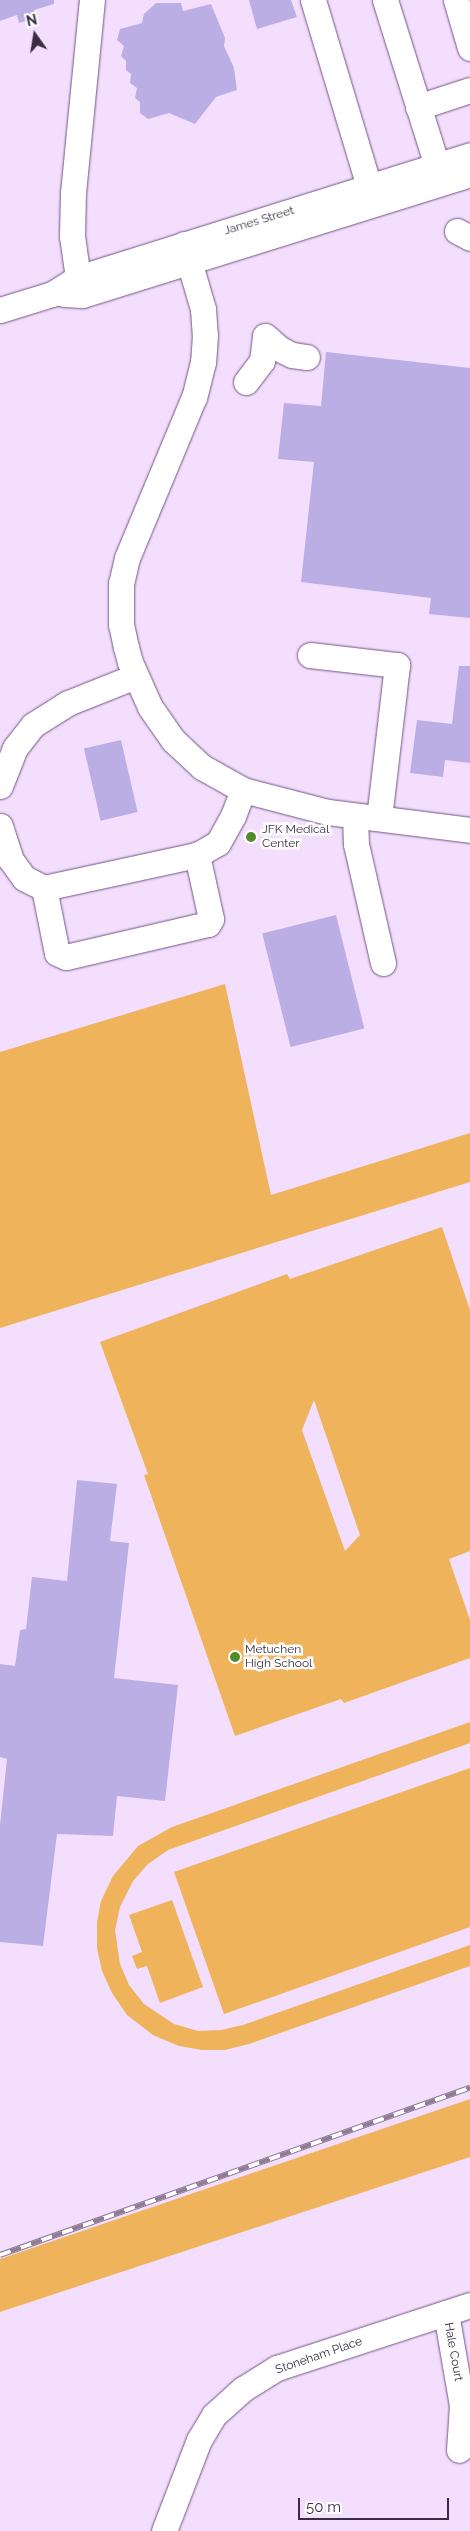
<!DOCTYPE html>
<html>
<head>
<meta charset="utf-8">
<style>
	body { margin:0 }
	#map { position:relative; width:470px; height:2531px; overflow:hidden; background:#f4defe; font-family:Raleway,sans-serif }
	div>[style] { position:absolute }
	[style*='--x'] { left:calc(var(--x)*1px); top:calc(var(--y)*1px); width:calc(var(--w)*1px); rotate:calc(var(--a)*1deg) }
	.green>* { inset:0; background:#eeb35b }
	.building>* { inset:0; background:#bbaee5; transform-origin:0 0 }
	.roads { filter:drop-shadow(0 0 1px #745582) drop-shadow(0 0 1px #745582) }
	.minor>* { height:25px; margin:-12.5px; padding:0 12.5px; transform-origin:12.5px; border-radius:12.5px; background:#fff }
	.rail>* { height:5.5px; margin-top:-2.75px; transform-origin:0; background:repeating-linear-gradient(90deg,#fff 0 11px,#8e7c95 0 22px); box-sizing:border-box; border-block:1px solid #8e7c95 }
	.dots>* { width:14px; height:14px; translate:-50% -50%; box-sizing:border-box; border:2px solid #fff; border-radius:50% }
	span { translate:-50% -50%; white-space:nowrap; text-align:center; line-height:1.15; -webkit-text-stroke:5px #fff; paint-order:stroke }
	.street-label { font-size:12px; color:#3b2d41 }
	.poi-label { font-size:12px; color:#3b2d41 }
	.left { translate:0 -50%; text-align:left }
	.north { position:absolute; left:10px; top:10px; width:50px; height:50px; -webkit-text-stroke:4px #fff; paint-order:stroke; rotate:347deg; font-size:14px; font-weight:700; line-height:20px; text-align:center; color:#3b2d41 }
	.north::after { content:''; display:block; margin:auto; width:18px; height:22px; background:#3b2d41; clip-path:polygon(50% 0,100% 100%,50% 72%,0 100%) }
	.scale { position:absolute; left:298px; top:2498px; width:151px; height:22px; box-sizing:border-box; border:2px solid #3b2d41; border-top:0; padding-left:6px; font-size:15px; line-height:18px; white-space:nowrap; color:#3b2d41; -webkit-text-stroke:4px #fff; paint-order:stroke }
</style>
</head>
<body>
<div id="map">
	<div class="green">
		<i style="clip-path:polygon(225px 984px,271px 1195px,470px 1133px,470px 1182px,0 1328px,0 1052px)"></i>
		<i style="clip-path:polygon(evenodd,442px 1227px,470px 1310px,470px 1551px,449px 1559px,470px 1620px,470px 1658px,344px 1703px,341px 1699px,235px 1736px,144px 1475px,148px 1474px,100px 1342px,287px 1274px,290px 1279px,442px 1227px,314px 1400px,360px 1535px,345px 1551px,302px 1430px,314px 1400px)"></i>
		<i style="clip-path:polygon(470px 1722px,470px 1743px,168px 1850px,148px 1864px,133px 1881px,120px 1907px,115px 1930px,120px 1964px,129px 1985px,144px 2004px,174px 2024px,198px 2031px,221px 2030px,243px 2025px,470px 1945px,470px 1966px,249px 2044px,225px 2050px,202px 2050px,179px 2046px,153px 2035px,127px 2015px,112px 1993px,102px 1971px,97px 1948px,97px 1922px,101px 1901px,113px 1876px,138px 1846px,172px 1827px)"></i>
		<i style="clip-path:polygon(470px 1768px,470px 1927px,224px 2014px,174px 1872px)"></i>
		<i style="clip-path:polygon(172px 1900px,203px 1987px,160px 2003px,147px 1966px,137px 1969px,132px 1956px,142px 1952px,129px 1915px)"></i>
		<i style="clip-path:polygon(470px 2099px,470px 2157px,0 2312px,0 2259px)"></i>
	</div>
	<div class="building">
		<i style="clip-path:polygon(0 0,54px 0,54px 4px,34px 10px,37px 18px,19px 23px,17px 15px,0 21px)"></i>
		<i style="clip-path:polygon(249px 0,291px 0,297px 17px,257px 29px)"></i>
		<i style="clip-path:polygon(156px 3px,181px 3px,183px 11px,211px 4px,225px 38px,224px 46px,234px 68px,237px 90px,216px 97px,195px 124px,169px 113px,148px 119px,140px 113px,140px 102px,135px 98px,137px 88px,130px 83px,131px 74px,126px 70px,126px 61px,121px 56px,124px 46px,117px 40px,120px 29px,142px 23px,144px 14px)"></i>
		<i style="clip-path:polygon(326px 352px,470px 368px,470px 618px,429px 614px,431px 598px,301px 582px,314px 462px,278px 459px,284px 403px,321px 406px)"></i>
		<i style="clip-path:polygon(459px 666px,470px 666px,470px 763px,445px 760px,443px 777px,410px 773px,417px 720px,452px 724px)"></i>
		<i style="left:121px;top:740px;width:74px;height:38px;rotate:77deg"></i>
		<i style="left:336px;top:915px;width:117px;height:76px;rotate:76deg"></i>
		<i style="clip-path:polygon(77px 1480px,117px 1484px,110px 1541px,129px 1543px,114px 1678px,178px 1685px,165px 1801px,117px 1796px,113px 1836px,57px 1834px,43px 1946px,0 1942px,0 1825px,7px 1759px,0 1757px,0 1664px,15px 1666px,20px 1630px,26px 1629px,32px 1577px,67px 1581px)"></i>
	</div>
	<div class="roads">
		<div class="minor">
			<i style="--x:313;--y:0;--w:195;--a:73.3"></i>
			<i style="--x:385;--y:0;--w:174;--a:72.6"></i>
			<i style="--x:456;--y:0;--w:50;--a:73.7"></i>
			<i style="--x:418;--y:107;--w:55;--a:-18.1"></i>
			<i style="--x:457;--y:231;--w:15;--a:28"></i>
			<i style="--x:184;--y:244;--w:68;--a:73.7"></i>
			<i style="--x:203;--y:309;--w:26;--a:86"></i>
			<i style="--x:205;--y:335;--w:27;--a:94"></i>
			<i style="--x:203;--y:362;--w:36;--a:104"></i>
			<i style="--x:194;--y:397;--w:174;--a:112.6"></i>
			<i style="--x:127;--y:558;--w:26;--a:103"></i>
			<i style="--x:121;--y:583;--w:41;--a:90"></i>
			<i style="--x:121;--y:624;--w:24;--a:78"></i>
			<i style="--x:126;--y:647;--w:16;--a:75"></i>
			<i style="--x:130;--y:662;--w:49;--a:66"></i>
			<i style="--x:150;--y:707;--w:40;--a:55.1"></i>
			<i style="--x:173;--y:740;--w:40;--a:43"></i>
			<i style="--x:202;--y:767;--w:47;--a:29.3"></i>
			<i style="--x:243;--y:790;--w:88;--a:14.5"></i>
			<i style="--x:328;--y:812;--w:143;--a:7.2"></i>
			<i style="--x:78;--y:278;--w:42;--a:-98.1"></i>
			<i style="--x:72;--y:236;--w:43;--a:-88.7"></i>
			<i style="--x:73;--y:193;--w:194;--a:-84.4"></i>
			<i style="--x:64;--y:294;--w:18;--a:3"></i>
			<i style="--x:82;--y:295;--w:406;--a:-17.3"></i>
			<i style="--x:0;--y:310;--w:54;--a:-17.1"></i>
			<i style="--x:52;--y:294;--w:31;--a:-32"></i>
			<i style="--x:78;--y:278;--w:411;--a:-17.4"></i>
			<i style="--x:265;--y:336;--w:20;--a:41"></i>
			<i style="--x:280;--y:349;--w:13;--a:27"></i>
			<i style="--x:292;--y:355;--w:15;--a:8"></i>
			<i style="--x:246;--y:382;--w:26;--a:-53"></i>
			<i style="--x:262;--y:361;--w:25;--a:-83"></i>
			<i style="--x:310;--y:655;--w:88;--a:6.6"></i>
			<i style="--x:397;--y:665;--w:154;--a:96.7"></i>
			<i style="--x:0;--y:786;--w:41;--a:-68.5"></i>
			<i style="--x:15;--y:748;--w:29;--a:-52"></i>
			<i style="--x:33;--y:725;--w:41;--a:-32.2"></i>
			<i style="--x:68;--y:703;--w:73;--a:-21.7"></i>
			<i style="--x:355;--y:816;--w:28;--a:88"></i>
			<i style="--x:356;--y:844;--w:122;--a:77.2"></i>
			<i style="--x:0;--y:826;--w:36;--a:72"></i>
			<i style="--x:11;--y:860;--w:22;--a:54"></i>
			<i style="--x:24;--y:878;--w:22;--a:27"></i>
			<i style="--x:44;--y:888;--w:157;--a:-12.2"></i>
			<i style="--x:197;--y:855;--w:24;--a:-30"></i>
			<i style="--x:218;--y:843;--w:31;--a:-61"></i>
			<i style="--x:233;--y:816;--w:28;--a:-69"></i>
			<i style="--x:44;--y:888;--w:66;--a:78.7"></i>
			<i style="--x:57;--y:953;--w:10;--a:24"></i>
			<i style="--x:66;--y:957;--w:146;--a:-13.1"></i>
			<i style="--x:208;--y:924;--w:6;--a:-59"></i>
			<i style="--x:211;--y:919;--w:66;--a:-102.3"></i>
			<i style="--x:446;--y:2313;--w:94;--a:80.2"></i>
			<i style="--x:462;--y:2406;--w:44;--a:93.9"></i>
			<i style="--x:164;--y:2531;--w:97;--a:-69"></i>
			<i style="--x:199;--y:2440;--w:29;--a:-59"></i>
			<i style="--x:214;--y:2415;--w:39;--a:-42"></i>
			<i style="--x:243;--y:2389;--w:40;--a:-32"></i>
			<i style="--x:277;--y:2368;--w:203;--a:-18.1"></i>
		</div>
	</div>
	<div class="rail">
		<i style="--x:0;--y:2255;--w:499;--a:-19.6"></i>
	</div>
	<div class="dots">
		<i style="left:251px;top:837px;background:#528c2a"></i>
		<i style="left:235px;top:1657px;background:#528c2a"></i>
	</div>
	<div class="street-label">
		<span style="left:259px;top:221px;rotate:-17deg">James Street</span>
		<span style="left:453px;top:2352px;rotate:80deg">Hale Court</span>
		<span style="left:319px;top:2356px;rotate:-19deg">Stoneham Place</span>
	</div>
	<div class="poi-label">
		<span class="left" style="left:262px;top:837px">JFK Medical<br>Center</span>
		<span class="left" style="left:245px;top:1657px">Metuchen<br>High School</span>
	</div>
	<div class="north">N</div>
	<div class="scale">50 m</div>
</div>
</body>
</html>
